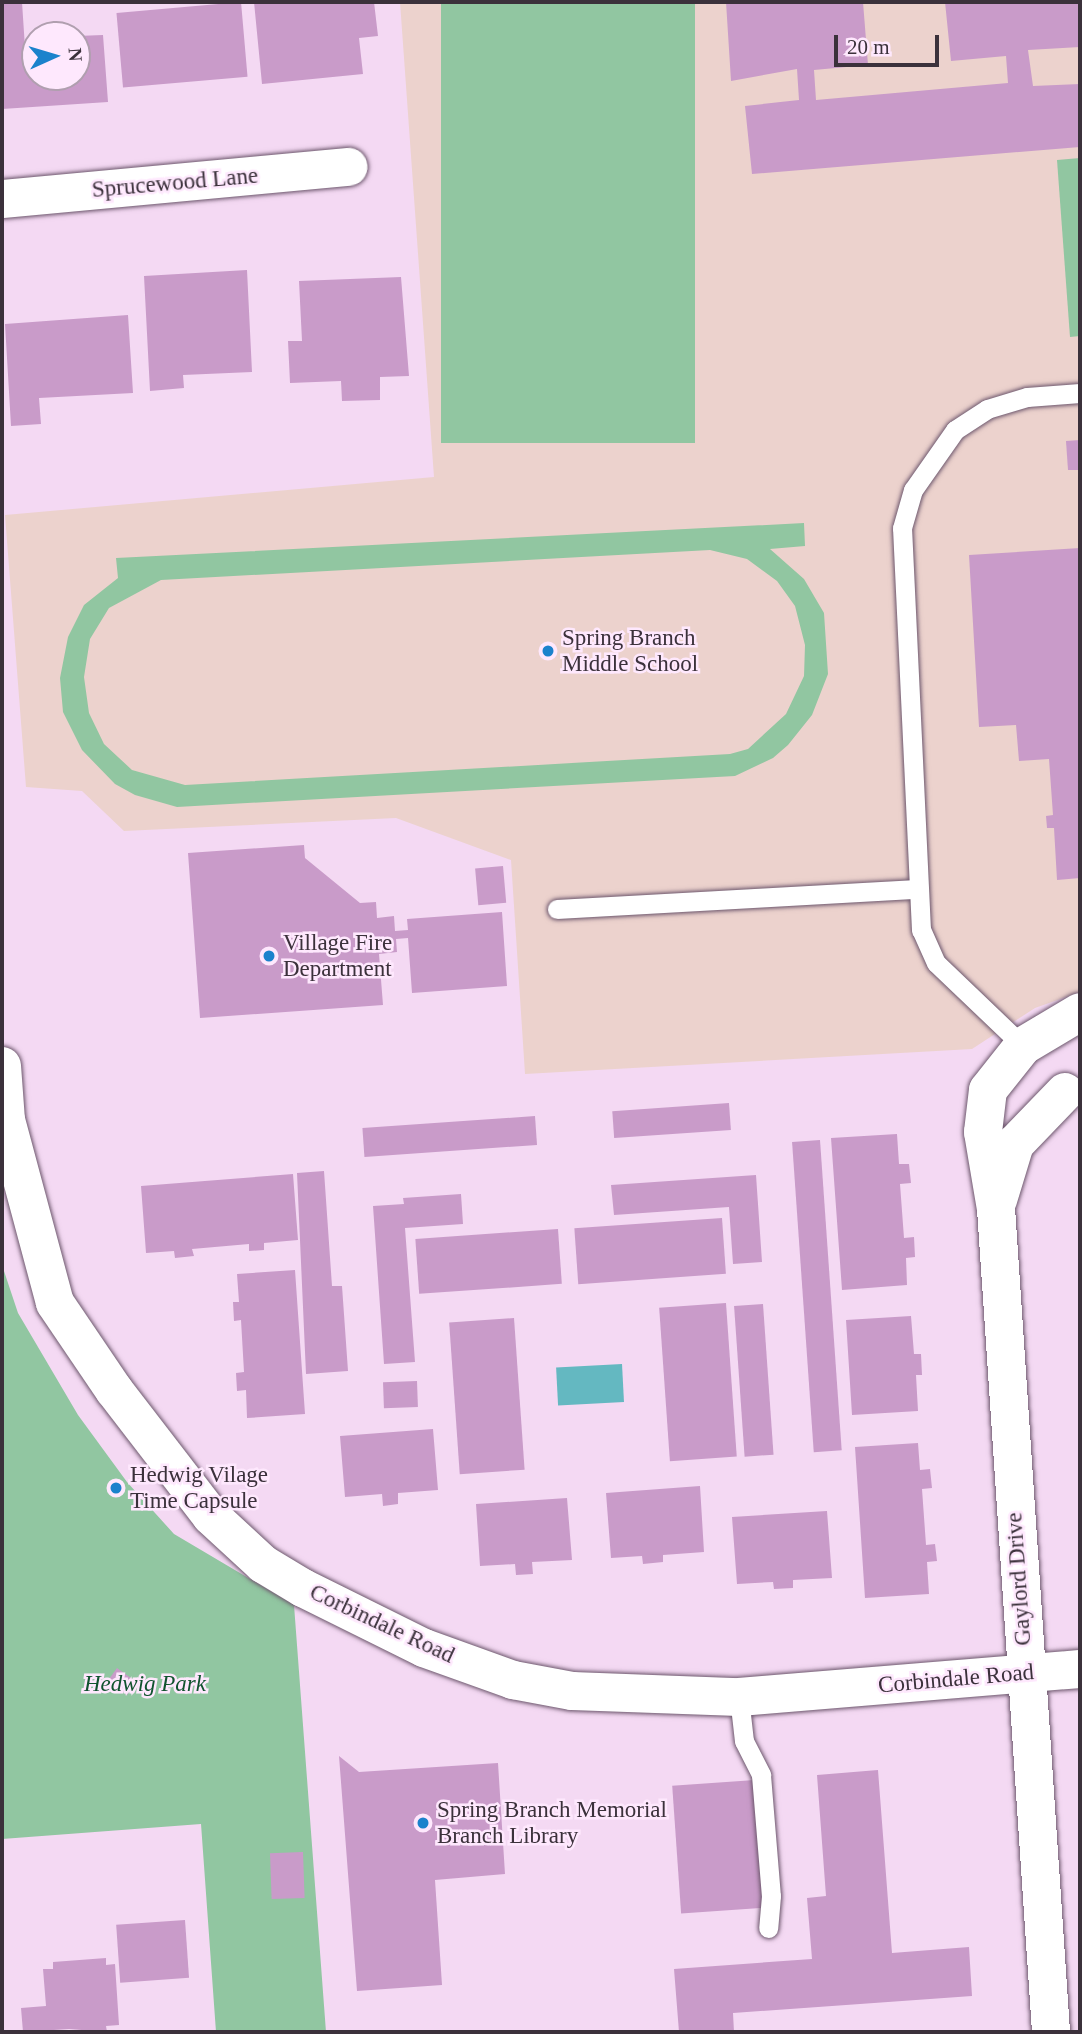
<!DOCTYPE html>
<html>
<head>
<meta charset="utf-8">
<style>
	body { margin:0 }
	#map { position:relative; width:1082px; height:2034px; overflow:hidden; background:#f4d9f3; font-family:"Times New Roman",serif }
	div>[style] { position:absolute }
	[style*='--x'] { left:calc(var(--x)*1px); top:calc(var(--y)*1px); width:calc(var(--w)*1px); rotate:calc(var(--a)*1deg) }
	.education>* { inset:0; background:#ecd2cd }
	.green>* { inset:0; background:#91c6a1; transform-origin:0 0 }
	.water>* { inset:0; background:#64b8c1; transform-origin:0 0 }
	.building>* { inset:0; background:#c99bc9; transform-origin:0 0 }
	.roads { filter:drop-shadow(0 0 2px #6d576d) drop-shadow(0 0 2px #6d576d) }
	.service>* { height:19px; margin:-9.5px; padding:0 9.5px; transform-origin:9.5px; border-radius:9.5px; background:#fff }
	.minor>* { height:38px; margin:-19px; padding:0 19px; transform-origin:19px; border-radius:19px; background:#fff }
	.tertiary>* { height:38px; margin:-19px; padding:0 19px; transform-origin:19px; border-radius:19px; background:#fff }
	.dots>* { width:19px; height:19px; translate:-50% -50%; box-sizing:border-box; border:4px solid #fee8fd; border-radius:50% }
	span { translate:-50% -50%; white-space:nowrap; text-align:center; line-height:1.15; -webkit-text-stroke:5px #fee8fd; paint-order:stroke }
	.street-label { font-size:23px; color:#3b313b }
	.poi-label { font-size:23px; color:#3b313b }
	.left { translate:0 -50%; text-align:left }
	.park-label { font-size:23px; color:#10532e; font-style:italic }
	.frame { position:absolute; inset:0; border:4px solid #3b313b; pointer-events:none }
	.north { position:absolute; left:21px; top:21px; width:70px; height:70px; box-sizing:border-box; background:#fee8fd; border:2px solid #b09faf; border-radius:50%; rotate:86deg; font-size:19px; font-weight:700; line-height:28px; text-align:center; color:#3b313b }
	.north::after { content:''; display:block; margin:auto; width:24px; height:32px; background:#1b82cc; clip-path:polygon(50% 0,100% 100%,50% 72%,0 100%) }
	.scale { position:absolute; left:834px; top:35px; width:105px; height:32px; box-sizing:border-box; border:4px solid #3b313b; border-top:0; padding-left:9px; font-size:21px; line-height:24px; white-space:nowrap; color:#3b313b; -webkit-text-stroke:5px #fee8fd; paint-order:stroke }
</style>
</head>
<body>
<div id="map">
	<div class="education">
		<i style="clip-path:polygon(400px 2px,1080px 2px,1080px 992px,1035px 1008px,972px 1049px,525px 1074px,511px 860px,396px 818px,124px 831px,82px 791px,26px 787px,5px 515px,434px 477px)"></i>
	</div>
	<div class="green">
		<i style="left:441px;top:2px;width:254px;height:441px"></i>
		<i style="clip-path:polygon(1080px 158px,1080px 336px,1070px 337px,1057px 160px)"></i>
		<i style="clip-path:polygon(evenodd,804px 523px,805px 546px,770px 549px,804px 579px,824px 613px,828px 674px,812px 715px,788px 745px,773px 758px,735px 776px,177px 807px,135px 795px,115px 784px,82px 750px,63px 712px,60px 678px,68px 637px,84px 605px,118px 578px,116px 558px,804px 523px,710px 550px,747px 559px,777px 581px,795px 606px,805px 645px,804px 676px,786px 714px,748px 749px,730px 754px,185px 785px,132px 770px,104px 744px,89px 713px,84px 677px,90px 639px,109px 608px,161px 580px,710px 550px)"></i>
		<i style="clip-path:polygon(2px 1265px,18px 1313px,78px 1415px,127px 1482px,174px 1534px,294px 1605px,326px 2032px,216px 2032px,201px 1824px,2px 1839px)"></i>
	</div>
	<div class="water">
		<i style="left:622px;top:1364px;width:38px;height:66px;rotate:87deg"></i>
	</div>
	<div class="building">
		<i style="clip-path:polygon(2px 2px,22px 2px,26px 63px,35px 63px,35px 77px,77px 77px,77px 36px,103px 35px,108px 102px,2px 109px)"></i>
		<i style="left:241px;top:2px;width:75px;height:125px;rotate:85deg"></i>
		<i style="clip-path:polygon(254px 2px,374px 2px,378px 36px,359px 38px,363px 74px,262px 84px)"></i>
		<i style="clip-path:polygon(726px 2px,863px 2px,868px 65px,814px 70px,816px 100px,1008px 83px,1006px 56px,951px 61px,945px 2px,1079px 2px,1080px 47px,1028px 50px,1033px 86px,1080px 84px,1080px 147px,752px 174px,745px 106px,799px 100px,797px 69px,731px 81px)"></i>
		<i style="clip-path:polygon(247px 270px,252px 372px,183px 375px,184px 388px,150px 391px,144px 276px)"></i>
		<i style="clip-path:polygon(401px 277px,409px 376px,380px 377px,380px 400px,342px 401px,341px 381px,290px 383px,288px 341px,302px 341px,299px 281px)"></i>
		<i style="clip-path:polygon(128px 315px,133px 393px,39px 398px,41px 424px,11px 426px,5px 324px)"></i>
		<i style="clip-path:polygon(1080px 440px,1080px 470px,1068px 470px,1066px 441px)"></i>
		<i style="clip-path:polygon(1080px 548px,1080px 878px,1057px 880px,1054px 828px,1047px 828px,1046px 816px,1053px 815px,1049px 759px,1019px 761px,1016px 725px,979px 727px,969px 555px)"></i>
		<i style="clip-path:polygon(304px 845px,305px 858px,360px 903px,376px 902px,377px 918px,394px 916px,395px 931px,408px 930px,407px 919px,502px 912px,507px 986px,412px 993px,408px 938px,396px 939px,397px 952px,379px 954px,383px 1005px,200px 1018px,188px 853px)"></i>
		<i style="left:503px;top:866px;width:37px;height:28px;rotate:85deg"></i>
		<i style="left:729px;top:1103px;width:27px;height:117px;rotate:86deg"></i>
		<i style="left:535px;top:1116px;width:29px;height:173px;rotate:86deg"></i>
		<i style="clip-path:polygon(897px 1134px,899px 1164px,909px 1164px,911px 1183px,900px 1184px,904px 1238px,914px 1237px,915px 1257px,906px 1258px,907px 1285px,842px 1290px,831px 1138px)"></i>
		<i style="left:820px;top:1140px;width:311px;height:28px;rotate:86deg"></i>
		<i style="clip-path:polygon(324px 1171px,332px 1286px,342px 1286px,348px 1371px,306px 1374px,297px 1173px)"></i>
		<i style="clip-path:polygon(293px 1174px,298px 1240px,264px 1243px,264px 1250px,249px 1251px,249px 1244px,192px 1249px,194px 1256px,175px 1258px,174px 1251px,146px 1253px,141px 1186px)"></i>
		<i style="clip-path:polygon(756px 1175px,762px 1262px,733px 1264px,729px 1207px,614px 1215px,611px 1185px)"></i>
		<i style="clip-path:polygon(461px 1194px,463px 1224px,405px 1228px,415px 1362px,384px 1364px,373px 1206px,404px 1204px,403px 1198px)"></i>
		<i style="left:722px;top:1218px;width:56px;height:148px;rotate:86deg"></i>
		<i style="left:558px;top:1229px;width:55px;height:143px;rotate:86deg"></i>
		<i style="clip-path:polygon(295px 1270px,305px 1414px,247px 1418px,246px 1390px,237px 1391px,236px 1373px,244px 1372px,241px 1320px,234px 1321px,233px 1302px,239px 1302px,237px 1274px)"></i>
		<i style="left:726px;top:1303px;width:154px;height:67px;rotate:86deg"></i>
		<i style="left:763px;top:1304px;width:151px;height:29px;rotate:86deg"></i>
		<i style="clip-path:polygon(911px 1316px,914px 1354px,921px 1354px,922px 1375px,916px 1375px,918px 1411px,852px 1415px,846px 1320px)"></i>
		<i style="left:514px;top:1318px;width:152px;height:65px;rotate:86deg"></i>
		<i style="left:417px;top:1381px;width:26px;height:34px;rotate:88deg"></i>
		<i style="clip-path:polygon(433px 1429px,438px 1490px,398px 1493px,398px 1504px,383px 1506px,382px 1494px,345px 1497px,340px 1436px)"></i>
		<i style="clip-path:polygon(918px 1443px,920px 1470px,930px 1469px,932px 1488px,922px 1489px,926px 1545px,935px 1544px,937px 1561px,927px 1562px,929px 1594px,865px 1598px,855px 1447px)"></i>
		<i style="clip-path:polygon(700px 1486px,704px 1552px,663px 1555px,663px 1562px,643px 1564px,642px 1556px,611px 1558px,606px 1493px)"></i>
		<i style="clip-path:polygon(567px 1498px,572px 1560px,532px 1562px,533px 1574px,516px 1575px,515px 1564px,480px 1566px,476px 1504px)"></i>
		<i style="clip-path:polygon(827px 1511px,832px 1578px,793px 1580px,793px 1588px,774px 1589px,773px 1582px,737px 1584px,732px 1517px)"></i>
		<i style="left:117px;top:1668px;width:24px;height:16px;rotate:36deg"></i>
		<i style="clip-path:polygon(339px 1756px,359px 1772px,498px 1763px,505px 1874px,435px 1880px,442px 1985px,357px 1991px)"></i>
		<i style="clip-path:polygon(878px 1770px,892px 1953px,969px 1947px,972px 1996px,733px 2013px,734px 2032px,679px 2032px,674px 1969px,812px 1959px,807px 1898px,826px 1896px,817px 1775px)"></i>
		<i style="left:755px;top:1780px;width:128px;height:83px;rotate:86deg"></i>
		<i style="left:303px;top:1852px;width:46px;height:33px;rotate:88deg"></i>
		<i style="left:185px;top:1920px;width:58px;height:69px;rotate:86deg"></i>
		<i style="clip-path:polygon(106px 1958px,106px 1965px,115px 1964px,119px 2025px,106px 2026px,107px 2032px,69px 2029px,23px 2032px,21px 2008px,46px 2006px,43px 1969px,53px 1969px,53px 1962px)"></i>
	</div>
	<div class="roads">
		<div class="service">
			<i style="--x:557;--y:909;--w:360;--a:-3.2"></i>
			<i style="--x:1023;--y:1046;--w:120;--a:-136.3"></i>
			<i style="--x:936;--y:963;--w:36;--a:-114"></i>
			<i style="--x:921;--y:930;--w:402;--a:-92.7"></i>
			<i style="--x:902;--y:528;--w:40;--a:-74"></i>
			<i style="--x:913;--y:490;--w:73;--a:-55"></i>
			<i style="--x:955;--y:430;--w:38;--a:-33"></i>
			<i style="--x:987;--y:409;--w:42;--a:-16.7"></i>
			<i style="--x:1027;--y:397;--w:53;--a:-4.3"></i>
			<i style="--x:739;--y:1697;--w:44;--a:83.5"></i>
			<i style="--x:744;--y:1741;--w:38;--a:63"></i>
			<i style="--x:761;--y:1775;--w:121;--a:85.3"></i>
			<i style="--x:771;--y:1896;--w:32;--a:95"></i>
		</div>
		<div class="minor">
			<i style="--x:2;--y:199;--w:348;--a:-5.3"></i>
		</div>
		<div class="tertiary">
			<i style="--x:2;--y:1066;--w:54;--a:85.8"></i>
			<i style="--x:6;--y:1120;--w:189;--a:75"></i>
			<i style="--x:55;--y:1303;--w:105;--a:55.9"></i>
			<i style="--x:114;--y:1390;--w:159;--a:52.4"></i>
			<i style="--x:211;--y:1516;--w:71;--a:42.7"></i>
			<i style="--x:263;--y:1564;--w:47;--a:31"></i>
			<i style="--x:303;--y:1588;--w:135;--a:26.4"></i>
			<i style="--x:424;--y:1648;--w:95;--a:19.8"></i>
			<i style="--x:513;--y:1680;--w:60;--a:10.6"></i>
			<i style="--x:572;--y:1691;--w:167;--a:2.1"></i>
			<i style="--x:739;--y:1697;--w:342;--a:-4.7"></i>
			<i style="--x:998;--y:1200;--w:59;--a:-73.1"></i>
			<i style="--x:1015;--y:1144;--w:72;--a:-46.1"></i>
			<i style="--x:1051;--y:2032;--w:825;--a:-93.82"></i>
			<i style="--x:996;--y:1209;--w:78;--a:-99.6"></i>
			<i style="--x:983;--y:1132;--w:42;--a:-83.2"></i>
			<i style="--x:988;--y:1090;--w:56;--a:-51.5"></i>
			<i style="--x:1023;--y:1046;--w:66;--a:-30.8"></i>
		</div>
	</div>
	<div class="dots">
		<i style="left:548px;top:651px;background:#1b82cc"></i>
		<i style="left:269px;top:956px;background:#1b82cc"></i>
		<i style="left:116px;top:1488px;background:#1b82cc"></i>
		<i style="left:423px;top:1823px;background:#1b82cc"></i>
	</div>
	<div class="street-label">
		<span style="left:175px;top:183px;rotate:-5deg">Sprucewood Lane</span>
		<span style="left:1019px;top:1579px;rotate:-94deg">Gaylord Drive</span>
		<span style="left:382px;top:1624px;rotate:25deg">Corbindale Road</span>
		<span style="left:956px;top:1679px;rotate:-5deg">Corbindale Road</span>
	</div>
	<div class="poi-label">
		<span class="left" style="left:562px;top:651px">Spring Branch<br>Middle School</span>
		<span class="left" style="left:283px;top:956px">Village Fire<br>Department</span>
		<span class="left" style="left:130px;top:1488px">Hedwig Vilage<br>Time Capsule</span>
		<span class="left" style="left:437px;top:1823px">Spring Branch Memorial<br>Branch Library</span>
	</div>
	<div class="park-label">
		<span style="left:145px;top:1684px">Hedwig Park</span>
	</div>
	<div class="frame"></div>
	<div class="north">N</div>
	<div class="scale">20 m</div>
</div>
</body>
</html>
